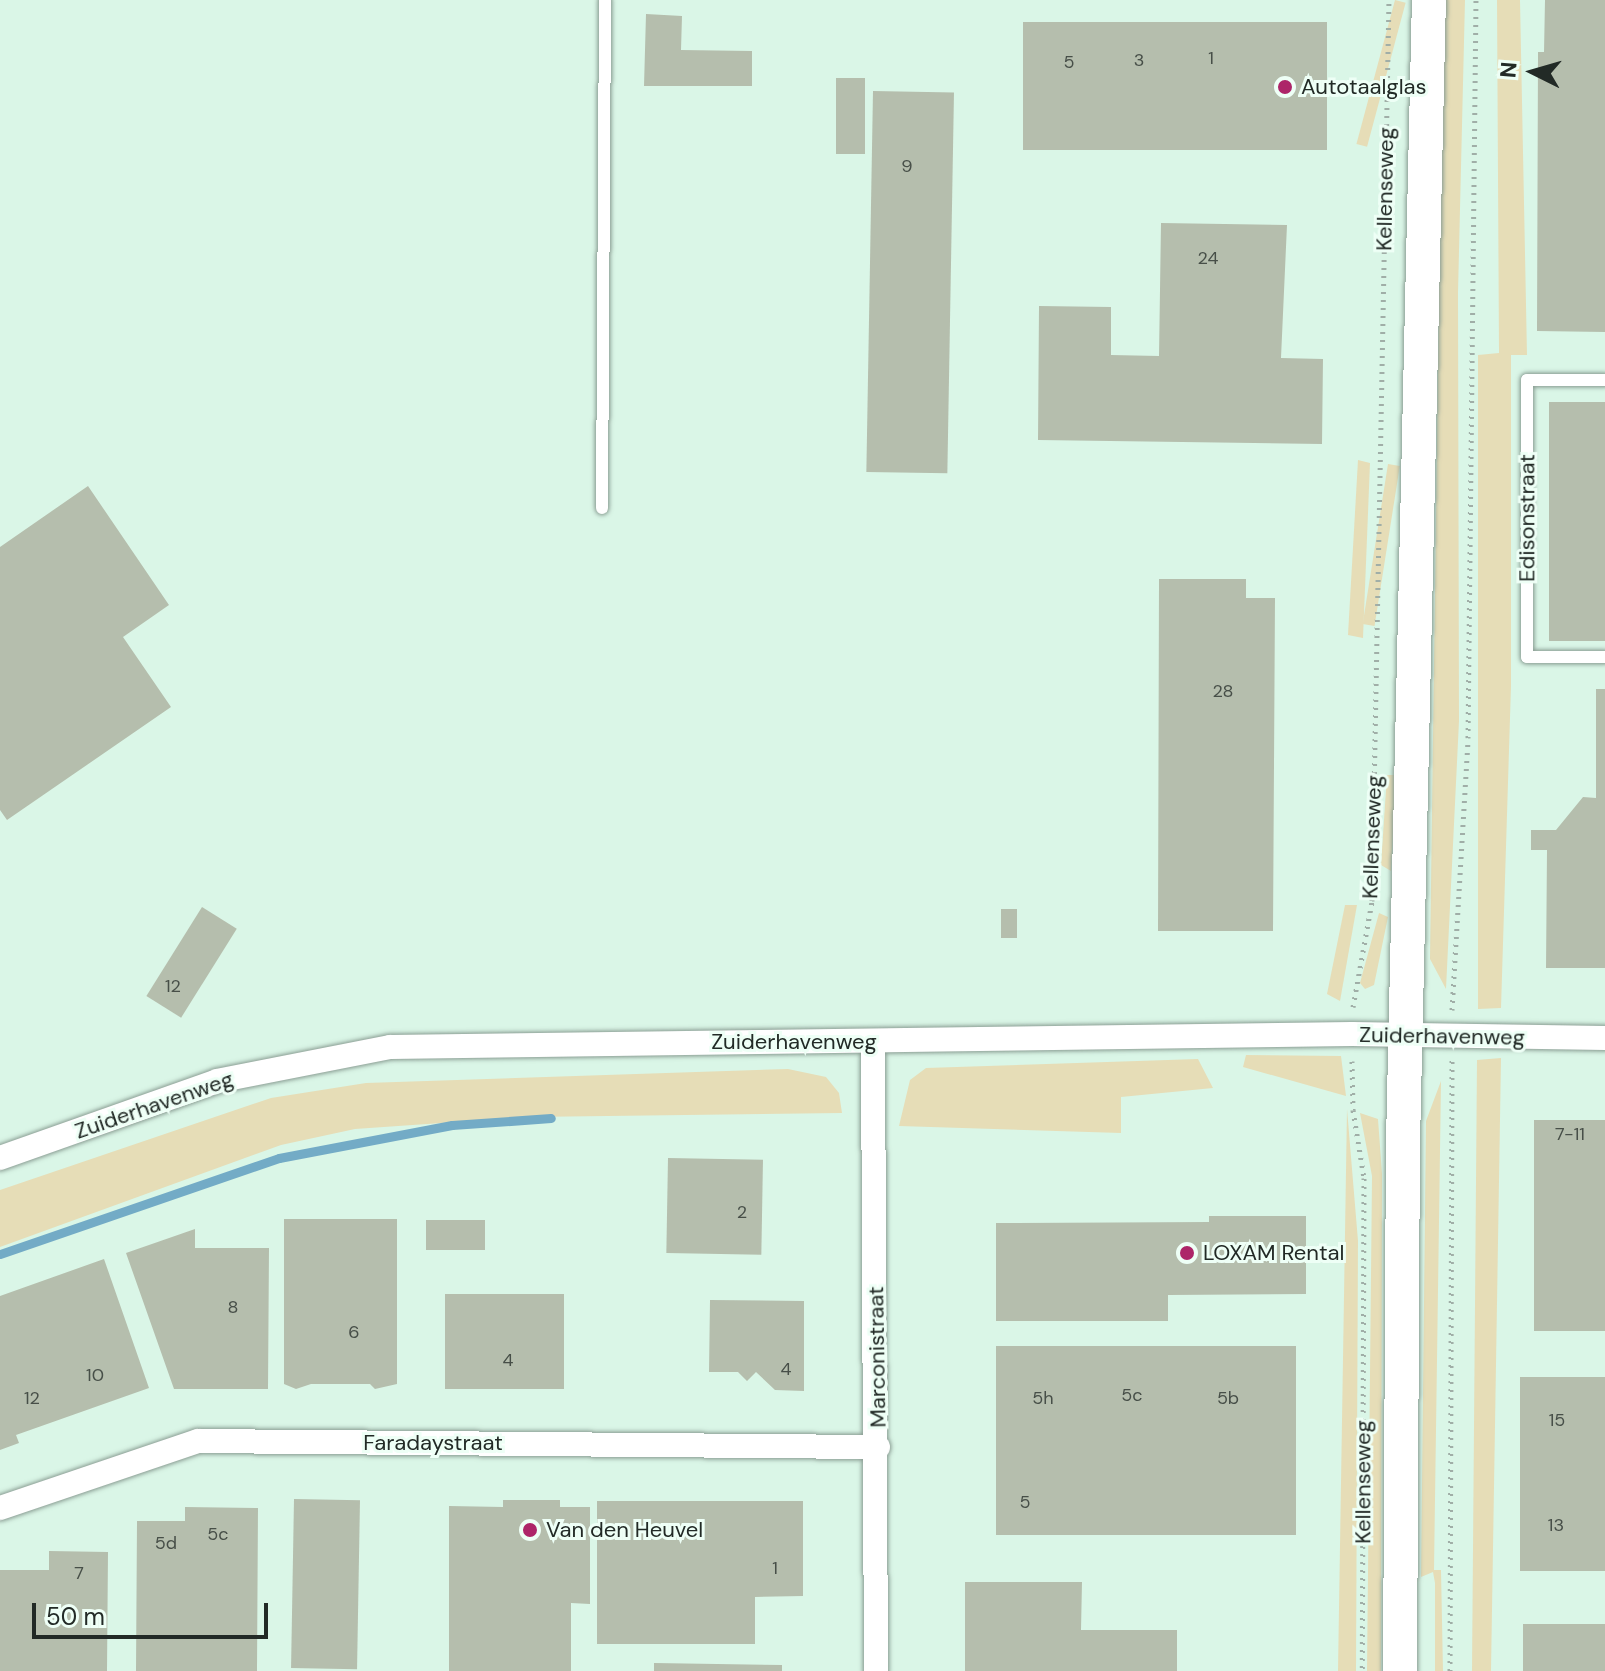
<!DOCTYPE html>
<html>
<head>
<meta charset="utf-8">
<style>
	body { margin:0 }
	#map { position:relative; width:1605px; height:1671px; overflow:hidden; background:#eefff6; font-family:"DM Sans",sans-serif }
	div>[style] { position:absolute }
	[style*='--x'] { left:calc(var(--x)*1px); top:calc(var(--y)*1px); width:calc(var(--w)*1px); rotate:calc(var(--a)*1deg) }
	.built>* { inset:0; background:#daf6e7; transform-origin:0 0 }
	.green>* { inset:0; background:#e6ddb7; transform-origin:0 0 }
	.stream>* { height:9px; margin:-4.5px; padding:0 4.5px; transform-origin:4.5px; border-radius:4.5px; background:#73abc6 }
	.building>* { inset:0; background:#b5bead; transform-origin:0 0 }
	.path>* { height:5px; margin-top:-2.5px; transform-origin:0; background:repeating-linear-gradient(90deg,#a0aea7 0 2px,transparent 0 8px) }
	.roads { filter:drop-shadow(0 0 2px #8b9e94) drop-shadow(0 0 2px #8b9e94) }
	.lane>* { height:12px; margin:-6px; padding:0 6px; transform-origin:6px; border-radius:6px; background:#fff }
	.street>* { height:24px; margin:-12px; padding:0 12px; transform-origin:12px; border-radius:12px; background:#fff }
	.secondary>* { height:34px; margin:-17px; padding:0 17px; transform-origin:17px; border-radius:17px; background:#fff }
	.dots>* { width:22px; height:22px; translate:-50% -50%; box-sizing:border-box; border:4px solid #eefff6; border-radius:50% }
	span { translate:-50% -50%; white-space:nowrap; text-align:center; line-height:1.15; -webkit-text-stroke:6px #eefff6; paint-order:stroke }
	.number-label { font-size:18px; color:#474f48 }
	.number-label span { -webkit-text-stroke-width:0 }
	.poi-label { font-size:22px; color:#222a26 }
	.left { translate:0 -50%; text-align:left }
	.street-label { font-size:22px; color:#222a26 }
	.north { position:absolute; left:1493px; top:32px; width:80px; height:80px; -webkit-text-stroke:6px #eefff6; paint-order:stroke; rotate:275deg; font-size:22px; font-weight:700; line-height:32px; text-align:center; color:#222a26 }
	.north::after { content:''; display:block; margin:auto; width:28px; height:36px; background:#222a26; clip-path:polygon(50% 0,100% 100%,50% 72%,0 100%) }
	.scale { position:absolute; left:32px; top:1603px; width:236px; height:36px; box-sizing:border-box; border:4px solid #222a26; border-top:0; padding-left:10px; font-size:24px; line-height:28px; white-space:nowrap; color:#222a26; -webkit-text-stroke:6px #eefff6; paint-order:stroke }
</style>
</head>
<body>
<div id="map">
	<div class="built">
		<i style="left:0;top:0;width:1605px;height:1671px"></i>
	</div>
	<div class="green">
		<i style="left:1395px;top:0;width:11px;height:149px;rotate:15deg"></i>
		<i style="clip-path:polygon(1443px 0,1465px 0,1458px 293px,1459px 721px,1446px 989px,1430px 959px)"></i>
		<i style="clip-path:polygon(1497px 0,1520px 0,1527px 355px,1511px 355px,1511px 686px,1501px 1008px,1478px 1009px,1478px 355px,1499px 353px)"></i>
		<i style="clip-path:polygon(1358px 460px,1370px 463px,1363px 638px,1348px 635px)"></i>
		<i style="left:1388px;top:464px;width:12px;height:162px;rotate:9deg"></i>
		<i style="clip-path:polygon(1387px 775px,1396px 775px,1391px 871px,1381px 865px)"></i>
		<i style="clip-path:polygon(1345px 905px,1357px 905px,1340px 1001px,1327px 994px)"></i>
		<i style="clip-path:polygon(1379px 913px,1388px 917px,1374px 985px,1365px 989px,1360px 983px)"></i>
		<i style="clip-path:polygon(1246px 1055px,1341px 1056px,1346px 1096px,1243px 1067px)"></i>
		<i style="clip-path:polygon(1501px 1058px,1491px 1671px,1472px 1671px,1477px 1060px)"></i>
		<i style="clip-path:polygon(1198px 1059px,1213px 1088px,1121px 1097px,1121px 1133px,899px 1126px,910px 1080px,926px 1068px)"></i>
		<i style="clip-path:polygon(788px 1069px,826px 1077px,839px 1093px,842px 1113px,529px 1117px,355px 1129px,281px 1145px,0 1247px,0 1190px,271px 1098px,366px 1083px)"></i>
		<i style="clip-path:polygon(1441px 1081px,1434px 1570px,1441px 1570px,1443px 1671px,1435px 1671px,1435px 1583px,1433px 1572px,1421px 1577px,1426px 1121px)"></i>
		<i style="clip-path:polygon(1347px 1109px,1358px 1241px,1356px 1671px,1338px 1671px)"></i>
		<i style="clip-path:polygon(1360px 1113px,1378px 1119px,1382px 1174px,1381px 1671px,1367px 1671px,1372px 1176px)"></i>
	</div>
	<div class="stream">
		<i style="--x:0;--y:1254;--w:295;--a:-19"></i>
		<i style="--x:279;--y:1158;--w:176;--a:-10.8"></i>
		<i style="--x:452;--y:1125;--w:99;--a:-4"></i>
	</div>
	<div class="building">
		<i style="clip-path:polygon(1545px 0,1605px 0,1605px 332px,1537px 331px,1538px 52px,1544px 52px)"></i>
		<i style="clip-path:polygon(646px 14px,682px 16px,681px 50px,752px 51px,752px 86px,644px 86px)"></i>
		<i style="left:1023px;top:22px;width:304px;height:128px"></i>
		<i style="left:836px;top:78px;width:29px;height:76px"></i>
		<i style="left:873px;top:91px;width:81px;height:381px;rotate:1deg"></i>
		<i style="clip-path:polygon(1161px 223px,1287px 225px,1281px 358px,1323px 359px,1322px 444px,1038px 440px,1039px 306px,1111px 307px,1111px 355px,1159px 356px)"></i>
		<i style="left:1549px;top:402px;width:56px;height:239px"></i>
		<i style="clip-path:polygon(88px 486px,169px 605px,123px 637px,171px 707px,7px 820px,0 810px,0 547px)"></i>
		<i style="clip-path:polygon(1159px 579px,1246px 579px,1246px 598px,1275px 598px,1273px 931px,1158px 931px)"></i>
		<i style="clip-path:polygon(1596px 689px,1605px 689px,1605px 968px,1546px 968px,1547px 850px,1531px 850px,1531px 830px,1556px 830px,1583px 797px,1596px 798px)"></i>
		<i style="left:202px;top:907px;width:41px;height:105px;rotate:32deg"></i>
		<i style="left:1001px;top:909px;width:16px;height:29px"></i>
		<i style="left:1534px;top:1120px;width:71px;height:211px"></i>
		<i style="left:668px;top:1158px;width:95px;height:95px;rotate:1deg"></i>
		<i style="clip-path:polygon(1209px 1216px,1306px 1216px,1306px 1294px,1168px 1295px,1168px 1321px,996px 1321px,996px 1223px,1209px 1222px)"></i>
		<i style="clip-path:polygon(284px 1219px,397px 1219px,397px 1384px,375px 1389px,370px 1384px,311px 1384px,296px 1389px,284px 1384px)"></i>
		<i style="left:426px;top:1220px;width:59px;height:30px"></i>
		<i style="clip-path:polygon(195px 1229px,195px 1248px,269px 1248px,268px 1389px,174px 1389px,126px 1253px)"></i>
		<i style="clip-path:polygon(104px 1259px,149px 1388px,16px 1435px,19px 1443px,0 1450px,0 1296px)"></i>
		<i style="left:445px;top:1294px;width:119px;height:95px"></i>
		<i style="clip-path:polygon(710px 1300px,804px 1301px,804px 1391px,775px 1390px,756px 1372px,747px 1381px,738px 1372px,709px 1372px)"></i>
		<i style="left:996px;top:1346px;width:300px;height:189px"></i>
		<i style="left:1520px;top:1377px;width:85px;height:194px"></i>
		<i style="left:294px;top:1499px;width:66px;height:169px;rotate:1deg"></i>
		<i style="clip-path:polygon(503px 1500px,560px 1500px,560px 1507px,590px 1507px,590px 1604px,571px 1603px,571px 1671px,449px 1671px,449px 1506px,503px 1507px)"></i>
		<i style="clip-path:polygon(597px 1501px,803px 1501px,803px 1596px,755px 1597px,755px 1644px,597px 1644px)"></i>
		<i style="clip-path:polygon(185px 1507px,258px 1508px,257px 1671px,136px 1671px,137px 1521px,185px 1521px)"></i>
		<i style="clip-path:polygon(49px 1551px,108px 1552px,107px 1671px,0 1671px,0 1570px,49px 1570px)"></i>
		<i style="clip-path:polygon(965px 1582px,1082px 1582px,1081px 1630px,1177px 1630px,1177px 1671px,965px 1671px)"></i>
		<i style="left:1523px;top:1624px;width:82px;height:47px"></i>
		<i style="clip-path:polygon(654px 1663px,782px 1665px,782px 1671px,654px 1671px)"></i>
	</div>
	<div class="path">
		<i style="--x:1353;--y:1007;--w:108;--a:-79.8"></i>
		<i style="--x:1372;--y:901;--w:901;--a:-88.92"></i>
		<i style="--x:1452;--y:1010;--w:272;--a:-86.6"></i>
		<i style="--x:1468;--y:738;--w:738;--a:-89.38"></i>
		<i style="--x:1352;--y:1061;--w:49;--a:88.8"></i>
		<i style="--x:1353;--y:1110;--w:69;--a:80.8"></i>
		<i style="--x:1364;--y:1178;--w:493;--a:90.2"></i>
		<i style="--x:1450;--y:1671;--w:611;--a:-89.81"></i>
	</div>
	<div class="roads">
		<div class="lane">
			<i style="--x:1605;--y:380;--w:78;--a:180"></i>
			<i style="--x:1527;--y:380;--w:277;--a:90"></i>
			<i style="--x:1527;--y:657;--w:78;--a:0"></i>
			<i style="--x:602;--y:508;--w:508;--a:-89.66"></i>
		</div>
		<div class="street">
			<i style="--x:873;--y:1042;--w:629;--a:89.73"></i>
			<i style="--x:0;--y:1158;--w:230;--a:-19.5"></i>
			<i style="--x:217;--y:1081;--w:176;--a:-11.1"></i>
			<i style="--x:390;--y:1047;--w:962;--a:-0.77"></i>
			<i style="--x:1352;--y:1034;--w:253;--a:0.9"></i>
			<i style="--x:0;--y:1508;--w:209;--a:-18.7"></i>
			<i style="--x:198;--y:1441;--w:680;--a:0.51"></i>
		</div>
		<div class="secondary">
			<i style="--x:1400;--y:1671;--w:529;--a:-89.68"></i>
			<i style="--x:1403;--y:1142;--w:1142;--a:-88.7"></i>
		</div>
	</div>
	<div class="dots">
		<i style="left:1285px;top:87px;background:#ad2569"></i>
		<i style="left:1187px;top:1253px;background:#ad2569"></i>
		<i style="left:530px;top:1530px;background:#ad2569"></i>
	</div>
	<div class="number-label">
		<span style="left:1211px;top:58px">1</span>
		<span style="left:1139px;top:60px">3</span>
		<span style="left:1069px;top:62px">5</span>
		<span style="left:907px;top:166px">9</span>
		<span style="left:1208px;top:258px">24</span>
		<span style="left:1223px;top:691px">28</span>
		<span style="left:173px;top:986px">12</span>
		<span style="left:1570px;top:1134px">7-11</span>
		<span style="left:742px;top:1212px">2</span>
		<span style="left:233px;top:1307px">8</span>
		<span style="left:354px;top:1332px">6</span>
		<span style="left:508px;top:1360px">4</span>
		<span style="left:786px;top:1369px">4</span>
		<span style="left:95px;top:1375px">10</span>
		<span style="left:1132px;top:1395px">5c</span>
		<span style="left:32px;top:1398px">12</span>
		<span style="left:1043px;top:1398px">5h</span>
		<span style="left:1228px;top:1398px">5b</span>
		<span style="left:1557px;top:1420px">15</span>
		<span style="left:1025px;top:1502px">5</span>
		<span style="left:1556px;top:1525px">13</span>
		<span style="left:218px;top:1534px">5c</span>
		<span style="left:166px;top:1543px">5d</span>
		<span style="left:775px;top:1568px">1</span>
		<span style="left:79px;top:1573px">7</span>
	</div>
	<div class="poi-label">
		<span class="left" style="left:1301px;top:87px">Autotaalglas</span>
		<span class="left" style="left:1203px;top:1253px">LOXAM Rental</span>
		<span class="left" style="left:546px;top:1530px">Van den Heuvel</span>
	</div>
	<div class="street-label">
		<span style="left:1385px;top:189px;rotate:-89deg">Kellenseweg</span>
		<span style="left:1527px;top:518px;rotate:-90deg">Edisonstraat</span>
		<span style="left:1372px;top:837px;rotate:-88deg">Kellenseweg</span>
		<span style="left:1442px;top:1036px;rotate:1deg">Zuiderhavenweg</span>
		<span style="left:794px;top:1042px">Zuiderhavenweg</span>
		<span style="left:154px;top:1105px;rotate:-19deg">Zuiderhavenweg</span>
		<span style="left:877px;top:1357px;rotate:-91deg">Marconistraat</span>
		<span style="left:433px;top:1443px">Faradaystraat</span>
		<span style="left:1363px;top:1482px;rotate:-90deg">Kellenseweg</span>
	</div>
	<div class="north">N</div>
	<div class="scale">50 m</div>
</div>
</body>
</html>
